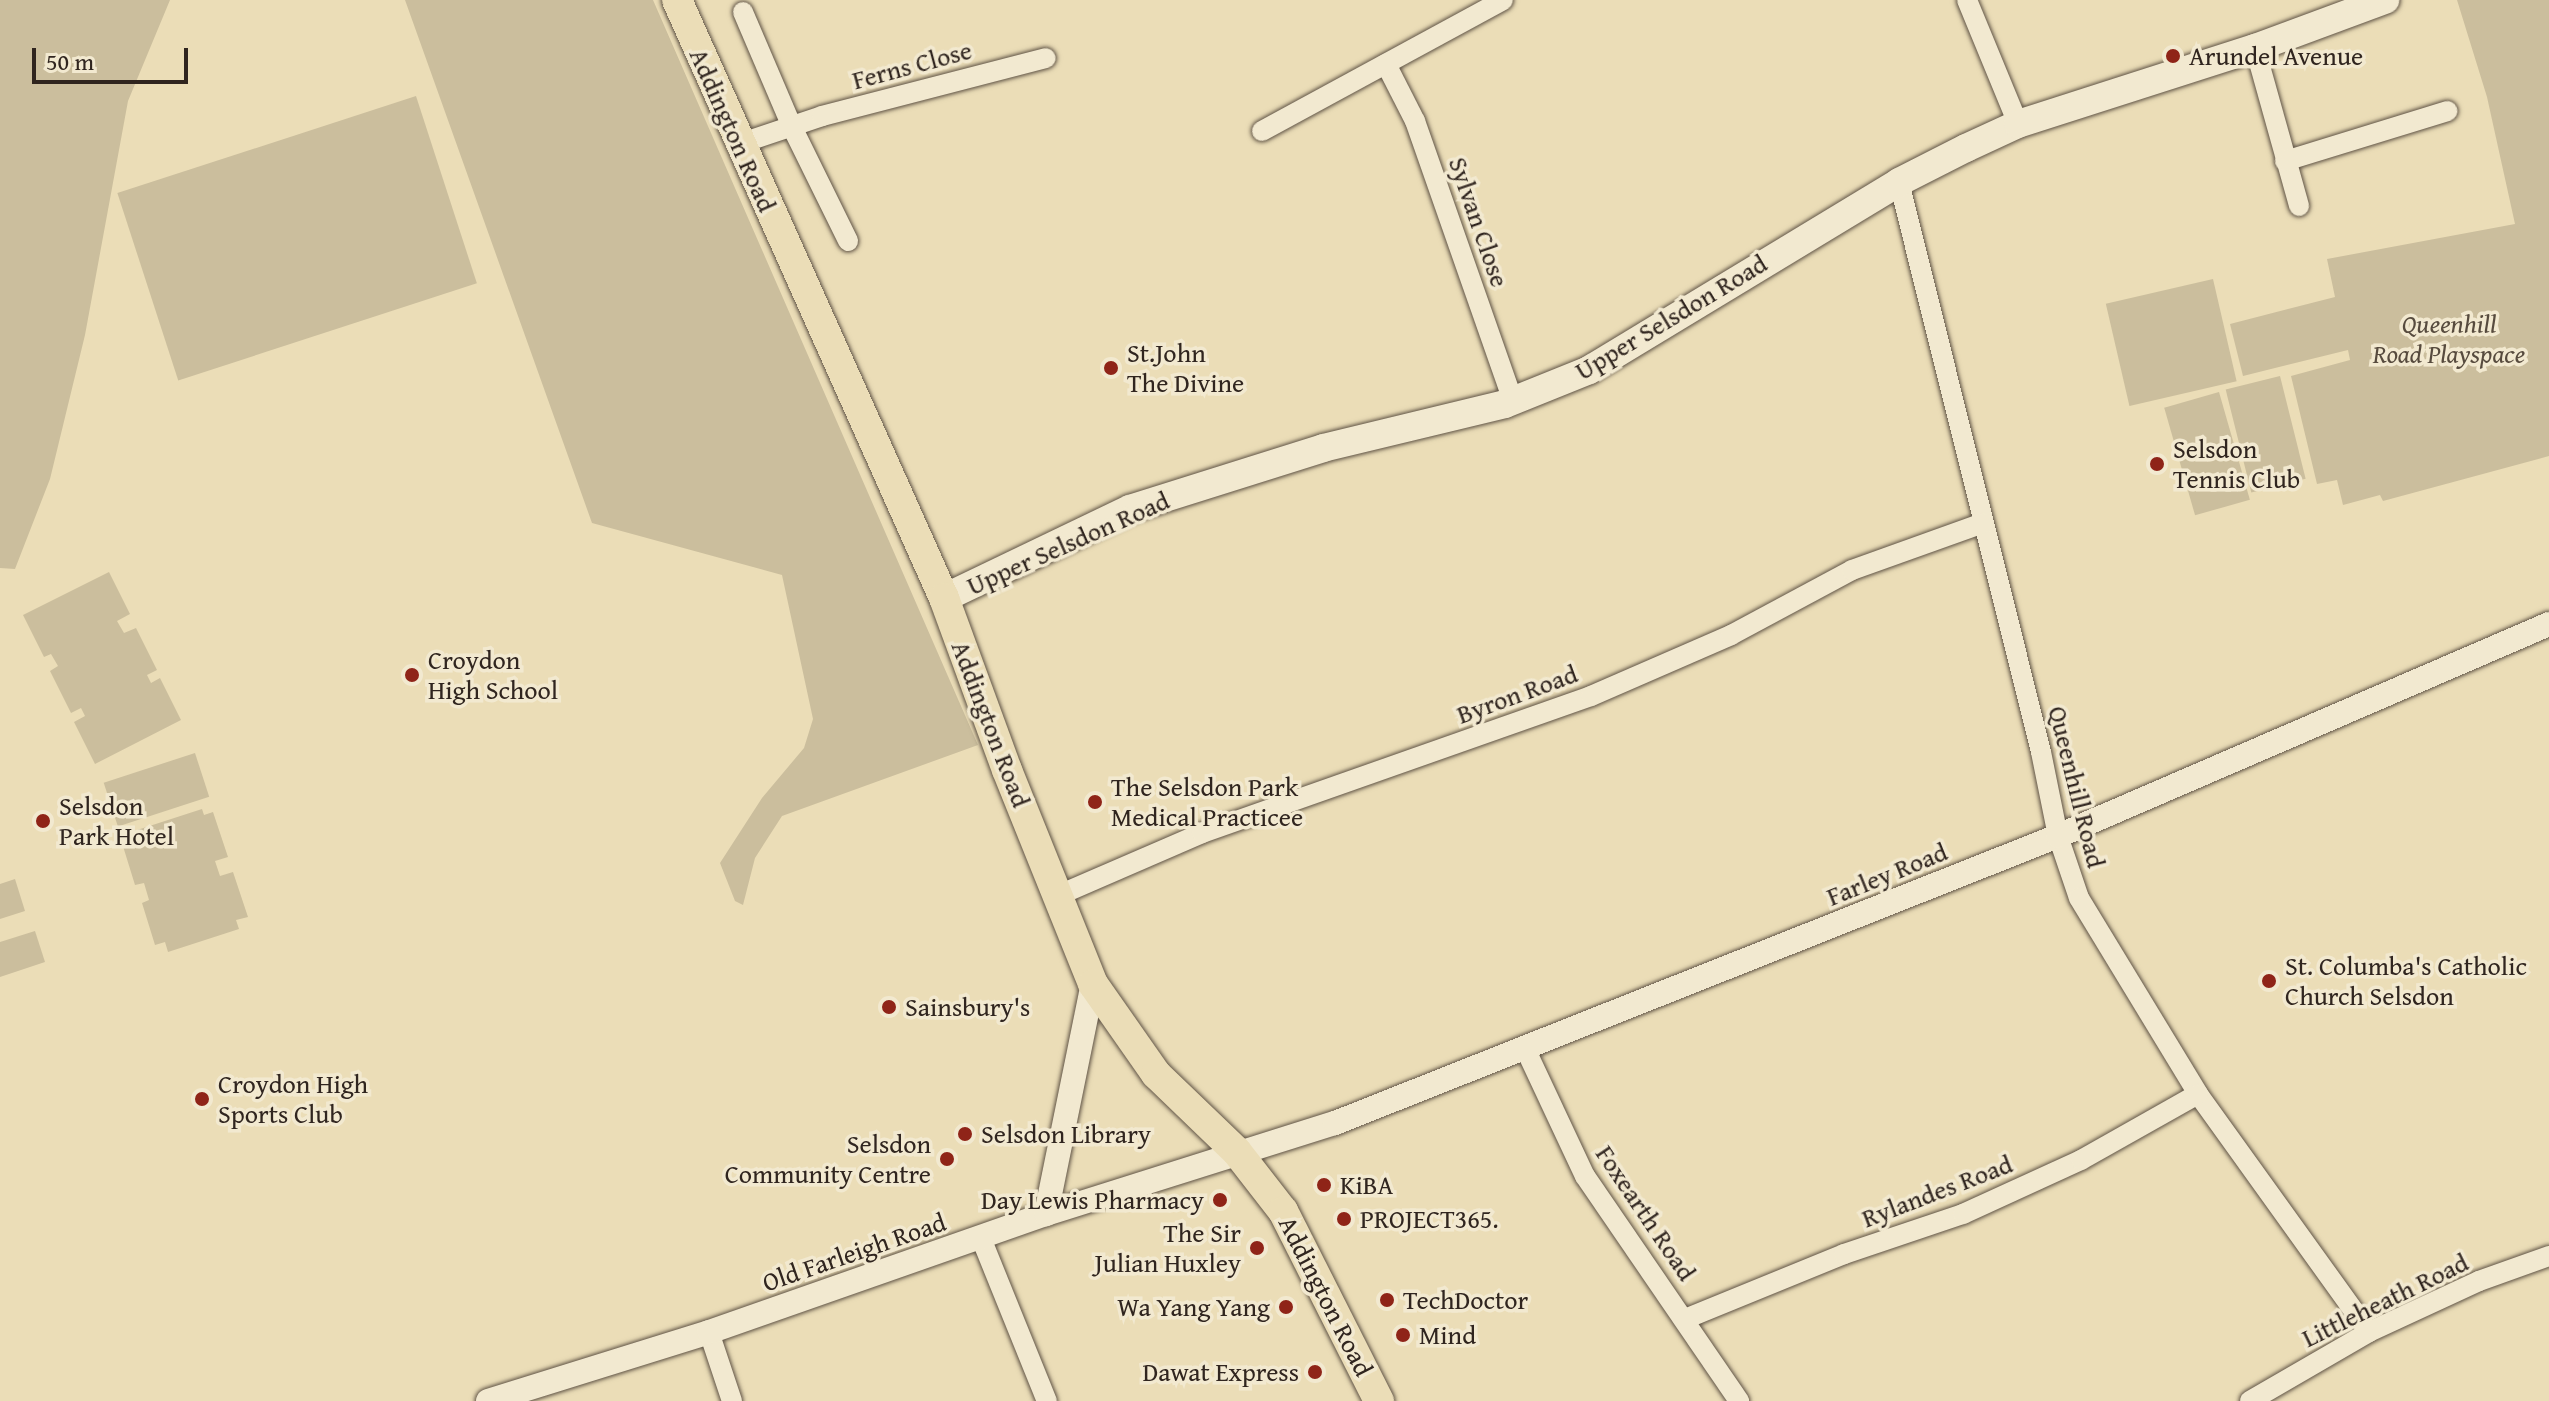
<!DOCTYPE html>
<html>
<head>
<meta charset="utf-8">
<style>
	body { margin:0 }
	#map { position:relative; width:2549px; height:1401px; overflow:hidden; background:#ebddb7; font-family:"Gentium Book Plus",serif }
	div>[style] { position:absolute }
	[style*='--x'] { left:calc(var(--x)*1px); top:calc(var(--y)*1px); width:calc(var(--w)*1px); rotate:calc(var(--a)*1deg) }
	.green>* { inset:0; background:#cbbe9d; transform-origin:0 0 }
	.roads { filter:drop-shadow(0 0 2px #5f5345) drop-shadow(0 0 2px #5f5345) }
	.minor>* { height:20px; margin:-10px; padding:0 10px; transform-origin:10px; border-radius:10px; background:#f2e9d0 }
	.tertiary>* { height:24px; margin:-12px; padding:0 12px; transform-origin:12px; border-radius:12px; background:#f2e9d0 }
	.secondary>* { height:28px; margin:-14px; padding:0 14px; transform-origin:14px; border-radius:14px; background:#f2e9d0 }
	.primary>* { height:30px; margin:-15px; padding:0 15px; transform-origin:15px; border-radius:15px; background:#ebddb7 }
	.dots>* { width:22px; height:22px; translate:-50% -50%; box-sizing:border-box; border:4px solid #f2e9d0; border-radius:50% }
	span { translate:-50% -50%; white-space:nowrap; text-align:center; line-height:1.15; -webkit-text-stroke:7px #f2e9d0; paint-order:stroke }
	.poi-label { font-size:26px; color:#30251f }
	.left { translate:0 -50%; text-align:left }
	.right { translate:-100% -50%; text-align:right }
	.street-label { font-size:26px; color:#30251f }
	.park-label { font-size:26px; color:#574b3e; font-style:italic }
	.scale { position:absolute; left:32px; top:48px; width:156px; height:36px; box-sizing:border-box; border:4px solid #30251f; border-top:0; padding-left:10px; font-size:24px; line-height:28px; white-space:nowrap; color:#30251f; -webkit-text-stroke:6px #f2e9d0; paint-order:stroke }
</style>
</head>
<body>
<div id="map">
	<div class="green">
		<i style="clip-path:polygon(0 0,170px 0,128px 101px,85px 335px,50px 479px,15px 569px,0 568px)"></i>
		<i style="clip-path:polygon(405px 0,653px 0,978px 745px,782px 816px,755px 858px,743px 905px,735px 901px,720px 863px,762px 798px,804px 748px,813px 719px,782px 575px,592px 523px)"></i>
		<i style="clip-path:polygon(2457px 0,2549px 0,2549px 456px,2383px 501px,2380px 495px,2343px 505px,2337px 480px,2317px 484px,2291px 376px,2350px 360px,2348px 350px,2243px 376px,2230px 324px,2335px 297px,2327px 259px,2515px 224px,2487px 97px)"></i>
		<i style="left:416px;top:96px;width:197px;height:314px;rotate:72deg"></i>
		<i style="left:2213px;top:279px;width:105px;height:110px;rotate:77deg"></i>
		<i style="left:2280px;top:376px;width:106px;height:56px;rotate:76deg"></i>
		<i style="left:2219px;top:392px;width:112px;height:57px;rotate:74deg"></i>
		<i style="clip-path:polygon(109px 572px,130px 614px,117px 621px,124px 633px,136px 628px,157px 670px,147px 675px,151px 683px,160px 678px,181px 720px,95px 764px,74px 722px,85px 716px,81px 708px,71px 713px,50px 671px,58px 666px,51px 654px,44px 657px,23px 615px)"></i>
		<i style="left:195px;top:753px;width:46px;height:96px;rotate:72deg"></i>
		<i style="clip-path:polygon(202px 809px,204px 815px,213px 812px,228px 857px,215px 861px,220px 876px,233px 872px,248px 917px,236px 920px,239px 929px,168px 952px,165px 942px,155px 945px,142px 903px,149px 900px,144px 883px,135px 885px,122px 843px,133px 839px,131px 832px)"></i>
		<i style="clip-path:polygon(15px 879px,25px 911px,0 919px,0 884px)"></i>
		<i style="clip-path:polygon(35px 931px,45px 962px,0 977px,0 942px)"></i>
	</div>
	<div class="roads">
		<div class="minor">
			<i style="--x:1967;--y:0;--w:134;--a:67.6"></i>
			<i style="--x:743;--y:12;--w:125;--a:66.9"></i>
			<i style="--x:792;--y:127;--w:127;--a:63.8"></i>
			<i style="--x:2255;--y:48;--w:164;--a:74.4"></i>
			<i style="--x:1386;--y:64;--w:64;--a:63"></i>
			<i style="--x:1415;--y:121;--w:297;--a:70.7"></i>
			<i style="--x:1262;--y:131;--w:274;--a:-28.5"></i>
			<i style="--x:739;--y:144;--w:88;--a:-18.6"></i>
			<i style="--x:822;--y:116;--w:231;--a:-14.5"></i>
			<i style="--x:2285;--y:161;--w:170;--a:-17.1"></i>
			<i style="--x:1899;--y:182;--w:587;--a:76.01"></i>
			<i style="--x:2041;--y:752;--w:86;--a:78.6"></i>
			<i style="--x:2058;--y:836;--w:65;--a:71.3"></i>
			<i style="--x:2079;--y:898;--w:229;--a:58.7"></i>
			<i style="--x:2198;--y:1094;--w:293;--a:54.3"></i>
			<i style="--x:1059;--y:895;--w:156;--a:-23.4"></i>
			<i style="--x:1202;--y:833;--w:412;--a:-19.4"></i>
			<i style="--x:1591;--y:696;--w:153;--a:-23.5"></i>
			<i style="--x:1731;--y:635;--w:137;--a:-28.2"></i>
			<i style="--x:1852;--y:570;--w:139;--a:-19.7"></i>
			<i style="--x:1524;--y:1046;--w:144;--a:64.9"></i>
			<i style="--x:1585;--y:1176;--w:273;--a:55.6"></i>
			<i style="--x:981;--y:1238;--w:176;--a:68"></i>
			<i style="--x:1685;--y:1319;--w:172;--a:-22.2"></i>
			<i style="--x:1844;--y:1254;--w:126;--a:-18.6"></i>
			<i style="--x:1963;--y:1214;--w:130;--a:-24.6"></i>
			<i style="--x:2081;--y:1160;--w:134;--a:-29.4"></i>
			<i style="--x:709;--y:1332;--w:73;--a:71.6"></i>
			<i style="--x:2250;--y:1401;--w:138;--a:-30.1"></i>
			<i style="--x:2369;--y:1332;--w:121;--a:-24.9"></i>
			<i style="--x:2479;--y:1281;--w:74;--a:-19.7"></i>
		</div>
		<div class="tertiary">
			<i style="--x:1046;--y:1214;--w:235;--a:-78.5"></i>
			<i style="--x:488;--y:1401;--w:232;--a:-17.3"></i>
			<i style="--x:709;--y:1332;--w:357;--a:-19.3"></i>
			<i style="--x:1046;--y:1214;--w:303;--a:-17.5"></i>
			<i style="--x:1335;--y:1123;--w:778;--a:-21.65"></i>
			<i style="--x:2058;--y:836;--w:535;--a:-23.35"></i>
		</div>
		<div class="secondary">
			<i style="--x:944;--y:598;--w:206;--a:-25.6"></i>
			<i style="--x:1130;--y:509;--w:202;--a:-17.5"></i>
			<i style="--x:1323;--y:448;--w:187;--a:-13.6"></i>
			<i style="--x:1505;--y:404;--w:91;--a:-22"></i>
			<i style="--x:1589;--y:370;--w:363;--a:-31.2"></i>
			<i style="--x:1899;--y:182;--w:75;--a:-26.9"></i>
			<i style="--x:1966;--y:148;--w:57;--a:-24.8"></i>
			<i style="--x:2018;--y:124;--w:249;--a:-17.8"></i>
			<i style="--x:2255;--y:48;--w:139;--a:-20.3"></i>
		</div>
		<div class="primary">
			<i style="--x:677;--y:0;--w:655;--a:65.94"></i>
			<i style="--x:944;--y:598;--w:183;--a:69.9"></i>
			<i style="--x:1007;--y:770;--w:231;--a:68.1"></i>
			<i style="--x:1093;--y:984;--w:110;--a:55"></i>
			<i style="--x:1156;--y:1074;--w:112;--a:43.9"></i>
			<i style="--x:1237;--y:1152;--w:75;--a:52.1"></i>
			<i style="--x:1283;--y:1211;--w:213;--a:63.2"></i>
		</div>
	</div>
	<div class="dots">
		<i style="left:2173px;top:56px;background:#8f2418"></i>
		<i style="left:1111px;top:368px;background:#8f2418"></i>
		<i style="left:2157px;top:464px;background:#8f2418"></i>
		<i style="left:412px;top:675px;background:#8f2418"></i>
		<i style="left:1095px;top:802px;background:#8f2418"></i>
		<i style="left:43px;top:821px;background:#8f2418"></i>
		<i style="left:2269px;top:981px;background:#8f2418"></i>
		<i style="left:889px;top:1007px;background:#8f2418"></i>
		<i style="left:202px;top:1099px;background:#8f2418"></i>
		<i style="left:965px;top:1134px;background:#8f2418"></i>
		<i style="left:947px;top:1159px;background:#8f2418"></i>
		<i style="left:1324px;top:1185px;background:#8f2418"></i>
		<i style="left:1220px;top:1200px;background:#8f2418"></i>
		<i style="left:1344px;top:1219px;background:#8f2418"></i>
		<i style="left:1257px;top:1248px;background:#8f2418"></i>
		<i style="left:1387px;top:1300px;background:#8f2418"></i>
		<i style="left:1286px;top:1307px;background:#8f2418"></i>
		<i style="left:1403px;top:1335px;background:#8f2418"></i>
		<i style="left:1315px;top:1372px;background:#8f2418"></i>
	</div>
	<div class="poi-label">
		<span class="left" style="left:2189px;top:56px">Arundel Avenue</span>
		<span class="left" style="left:1127px;top:368px">St.John<br>The Divine</span>
		<span class="left" style="left:2173px;top:464px">Selsdon<br>Tennis Club</span>
		<span class="left" style="left:428px;top:675px">Croydon<br>High School</span>
		<span class="left" style="left:1111px;top:802px">The Selsdon Park<br>Medical Practicee</span>
		<span class="left" style="left:59px;top:821px">Selsdon<br>Park Hotel</span>
		<span class="left" style="left:2285px;top:981px">St. Columba's Catholic<br>Church Selsdon</span>
		<span class="left" style="left:905px;top:1007px">Sainsbury's</span>
		<span class="left" style="left:218px;top:1099px">Croydon High<br>Sports Club</span>
		<span class="left" style="left:981px;top:1134px">Selsdon Library</span>
		<span class="right" style="left:931px;top:1159px">Selsdon<br>Community Centre</span>
		<span class="left" style="left:1340px;top:1185px">KiBA</span>
		<span class="right" style="left:1204px;top:1200px">Day Lewis Pharmacy</span>
		<span class="left" style="left:1360px;top:1219px">PROJECT365.</span>
		<span class="right" style="left:1241px;top:1248px">The Sir<br>Julian Huxley</span>
		<span class="left" style="left:1403px;top:1300px">TechDoctor</span>
		<span class="right" style="left:1270px;top:1307px">Wa Yang Yang</span>
		<span class="left" style="left:1419px;top:1335px">Mind</span>
		<span class="right" style="left:1299px;top:1372px">Dawat Express</span>
	</div>
	<div class="street-label">
		<span style="left:912px;top:65px;rotate:-15deg">Ferns Close</span>
		<span style="left:733px;top:130px;rotate:66deg">Addington Road</span>
		<span style="left:1479px;top:222px;rotate:71deg">Sylvan Close</span>
		<span style="left:1671px;top:317px;rotate:-31deg">Upper Selsdon Road</span>
		<span style="left:1068px;top:543px;rotate:-24deg">Upper Selsdon Road</span>
		<span style="left:1517px;top:694px;rotate:-20deg">Byron Road</span>
		<span style="left:991px;top:724px;rotate:69deg">Addington Road</span>
		<span style="left:2077px;top:787px;rotate:76deg">Queenhill Road</span>
		<span style="left:1887px;top:874px;rotate:-22deg">Farley Road</span>
		<span style="left:1937px;top:1191px;rotate:-21deg">Rylandes Road</span>
		<span style="left:1646px;top:1213px;rotate:56deg">Foxearth Road</span>
		<span style="left:854px;top:1252px;rotate:-19deg">Old Farleigh Road</span>
		<span style="left:1326px;top:1296px;rotate:63deg">Addington Road</span>
		<span style="left:2385px;top:1300px;rotate:-26deg">Littleheath Road</span>
	</div>
	<div class="park-label">
		<span style="left:2449px;top:339px">Queenhill<br>Road Playspace</span>
	</div>
	<div class="scale">50 m</div>
</div>
</body>
</html>
